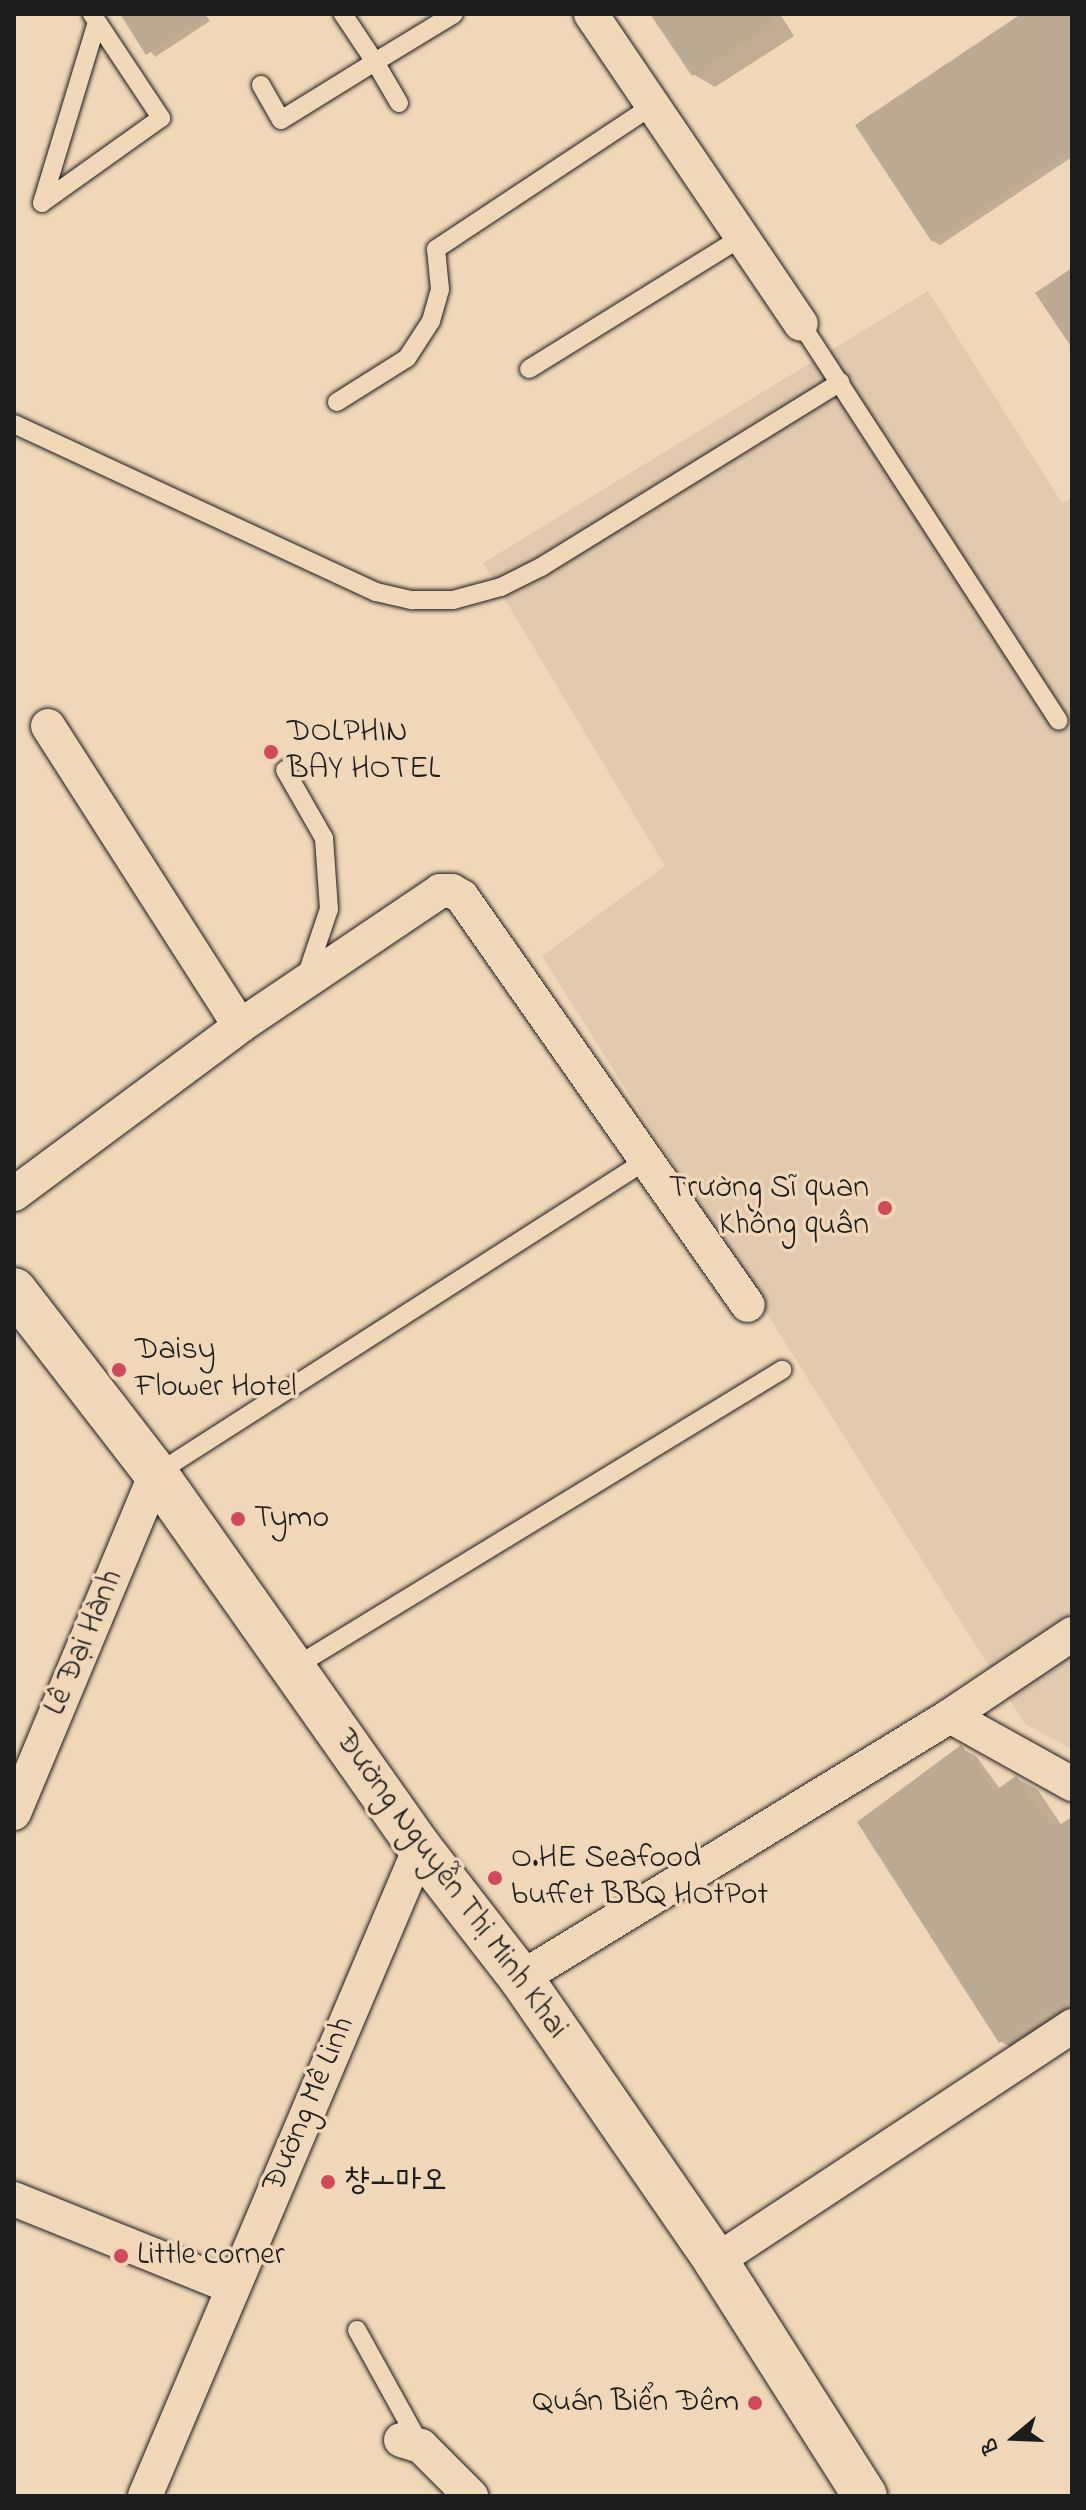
<!DOCTYPE html>
<html>
<head>
<meta charset="utf-8">
<style>
	body { margin:0 }
	#map { position:relative; width:1086px; height:2510px; overflow:hidden; background:#f0d7b7; font-family:"Indie Flower","Poor Story",sans-serif }
	div>[style] { position:absolute }
	[style*='--x'] { left:calc(var(--x)*1px); top:calc(var(--y)*1px); width:calc(var(--w)*1px); rotate:calc(var(--a)*1deg) }
	.built>* { inset:0; background:#e0c9ac }
	.shadow>* { inset:0; background:#0003 }
	.building>* { inset:0; background:#bca991 }
	.roads { filter:drop-shadow(0 0 2px #1c1c1c) drop-shadow(0 0 2px #1c1c1c) }
	.lane>* { height:18px; margin:-9px; padding:0 9px; transform-origin:9px; border-radius:9px; background:#f0d7b7 }
	.street>* { height:34px; margin:-17px; padding:0 17px; transform-origin:17px; border-radius:17px; background:#f0d7b7 }
	.secondary>* { height:44px; margin:-22px; padding:0 22px; transform-origin:22px; border-radius:22px; background:#f0d7b7 }
	.dots>* { width:22px; height:22px; translate:-50% -50%; box-sizing:border-box; border:4px solid #f0d7b7; border-radius:50% }
	span { translate:-50% -50%; white-space:nowrap; text-align:center; line-height:1.15; -webkit-text-stroke:7px #f0d7b7; paint-order:stroke }
	.poi-label { font-size:32px; color:#1c1c1c }
	.left { translate:0 -50%; text-align:left }
	.right { translate:-100% -50%; text-align:right }
	.street-label { font-size:32px; color:#1c1c1c }
	.frame { position:absolute; inset:0; border:16px solid #1c1c1c; pointer-events:none }
	.north { position:absolute; left:974px; top:2398px; width:80px; height:80px; -webkit-text-stroke:6px #f0d7b7; paint-order:stroke; rotate:251deg; font-size:22px; font-weight:700; line-height:32px; text-align:center; color:#1c1c1c }
	.north::after { content:''; display:block; margin:auto; width:28px; height:36px; background:#1c1c1c; clip-path:polygon(50% 0,100% 100%,50% 72%,0 100%) }
</style>
</head>
<body>
<div id="map">
	<div class="built">
		<i style="clip-path:polygon(928px 291px,1062px 503px,1072px 498px,1072px 1749px,1025px 1724px,542px 956px,665px 866px,483px 563px)"></i>
	</div>
	<div class="shadow">
		<i style="clip-path:polygon(123px 14px,205px 14px,210px 21px,155px 57px)"></i>
		<i style="clip-path:polygon(652px 14px,780px 14px,794px 36px,715px 87px,693px 74px)"></i>
		<i style="clip-path:polygon(1025px 14px,1072px 14px,1072px 157px,940px 245px,933px 241px)"></i>
		<i style="clip-path:polygon(961px 1748px,976px 1756px,1000px 1789px,1016px 1778px,1038px 1790px,1062px 1826px,1072px 1819px,1072px 2019px,1021px 2053px,1000px 2041px,859px 1822px)"></i>
	</div>
	<div class="building">
		<i style="clip-path:polygon(120px 14px,203px 14px,205px 17px,146px 55px)"></i>
		<i style="clip-path:polygon(650px 14px,768px 14px,774px 23px,692px 76px)"></i>
		<i style="clip-path:polygon(1021px 14px,1072px 14px,1072px 149px,932px 242px,855px 125px)"></i>
		<i style="clip-path:polygon(1072px 268px,1072px 348px,1035px 293px)"></i>
		<i style="clip-path:polygon(961px 1745px,995px 1791px,1016px 1776px,1053px 1829px,1072px 1817px,1072px 1993px,999px 2043px,857px 1822px)"></i>
	</div>
	<div class="roads">
		<div class="lane">
			<i style="--x:92;--y:14;--w:125;--a:56.4"></i>
			<i style="--x:161;--y:118;--w:146;--a:144.5"></i>
			<i style="--x:42;--y:203;--w:189;--a:-73.1"></i>
			<i style="--x:261;--y:85;--w:40;--a:60.3"></i>
			<i style="--x:281;--y:120;--w:110;--a:-31.7"></i>
			<i style="--x:375;--y:62;--w:58;--a:-123.7"></i>
			<i style="--x:399;--y:103;--w:48;--a:-120.3"></i>
			<i style="--x:375;--y:62;--w:92;--a:-31.3"></i>
			<i style="--x:801;--y:324;--w:473;--a:57"></i>
			<i style="--x:529;--y:369;--w:251;--a:-31.8"></i>
			<i style="--x:337;--y:402;--w:83;--a:-32.2"></i>
			<i style="--x:407;--y:358;--w:44;--a:-57"></i>
			<i style="--x:431;--y:321;--w:33;--a:-74"></i>
			<i style="--x:440;--y:289;--w:40;--a:-95.7"></i>
			<i style="--x:436;--y:249;--w:259;--a:-33.5"></i>
			<i style="--x:14;--y:424;--w:399;--a:24.9"></i>
			<i style="--x:376;--y:592;--w:37;--a:13"></i>
			<i style="--x:412;--y:600;--w:41;--a:0"></i>
			<i style="--x:453;--y:600;--w:50;--a:-15.2"></i>
			<i style="--x:501;--y:587;--w:45;--a:-26.6"></i>
			<i style="--x:541;--y:567;--w:352;--a:-31.7"></i>
			<i style="--x:285;--y:770;--w:78;--a:60.2"></i>
			<i style="--x:324;--y:838;--w:71;--a:86"></i>
			<i style="--x:329;--y:909;--w:75;--a:108.7"></i>
			<i style="--x:156;--y:1474;--w:581;--a:-32.62"></i>
			<i style="--x:293;--y:1668;--w:573;--a:-31.36"></i>
			<i style="--x:357;--y:2330;--w:130;--a:61.1"></i>
		</div>
		<div class="street">
			<i style="--x:591;--y:14;--w:374;--a:55.9"></i>
			<i style="--x:48;--y:726;--w:356;--a:57.4"></i>
			<i style="--x:14;--y:1194;--w:282;--a:-36.6"></i>
			<i style="--x:240;--y:1026;--w:241;--a:-34"></i>
			<i style="--x:440;--y:891;--w:12;--a:0"></i>
			<i style="--x:452;--y:891;--w:12;--a:31"></i>
			<i style="--x:462;--y:897;--w:498;--a:55"></i>
			<i style="--x:950;--y:1716;--w:140;--a:29.1"></i>
			<i style="--x:14;--y:1813;--w:368;--a:-67.3"></i>
			<i style="--x:521;--y:1978;--w:503;--a:-31.41"></i>
			<i style="--x:950;--y:1716;--w:147;--a:-33.9"></i>
			<i style="--x:14;--y:2199;--w:236;--a:21.9"></i>
			<i style="--x:716;--y:2261;--w:427;--a:-33.4"></i>
			<i style="--x:401;--y:2440;--w:21;--a:17"></i>
			<i style="--x:421;--y:2446;--w:71;--a:45"></i>
			<i style="--x:145;--y:2496;--w:704;--a:-67"></i>
		</div>
		<div class="secondary">
			<i style="--x:14;--y:1290;--w:232;--a:52.3"></i>
			<i style="--x:156;--y:1474;--w:458;--a:54.8"></i>
			<i style="--x:420;--y:1848;--w:165;--a:52.2"></i>
			<i style="--x:521;--y:1978;--w:344;--a:55.4"></i>
			<i style="--x:716;--y:2261;--w:278;--a:57.6"></i>
		</div>
	</div>
	<div class="dots">
		<i style="left:271px;top:752px;background:#d1495b"></i>
		<i style="left:885px;top:1208px;background:#d1495b"></i>
		<i style="left:119px;top:1370px;background:#d1495b"></i>
		<i style="left:238px;top:1519px;background:#d1495b"></i>
		<i style="left:495px;top:1878px;background:#d1495b"></i>
		<i style="left:328px;top:2182px;background:#d1495b"></i>
		<i style="left:121px;top:2256px;background:#d1495b"></i>
		<i style="left:755px;top:2403px;background:#d1495b"></i>
	</div>
	<div class="poi-label">
		<span class="left" style="left:287px;top:752px">DOLPHIN<br>BAY HOTEL</span>
		<span class="right" style="left:869px;top:1208px">Trường Sĩ quan<br>Không quân</span>
		<span class="left" style="left:135px;top:1370px">Daisy<br>Flower Hotel</span>
		<span class="left" style="left:254px;top:1519px">Tymo</span>
		<span class="left" style="left:511px;top:1878px">O.HE Seafood<br>buffet BBQ HOtPot</span>
		<span class="left" style="left:344px;top:2182px">챵ㅗ마오</span>
		<span class="left" style="left:137px;top:2256px">Little corner</span>
		<span class="right" style="left:739px;top:2403px">Quán Biển Đêm</span>
	</div>
	<div class="street-label">
		<span style="left:85px;top:1643px;rotate:-67deg">Lê Đại Hành</span>
		<span style="left:450px;top:1885px;rotate:54deg">Đường Nguyễn Thị Minh Khai</span>
		<span style="left:310px;top:2105px;rotate:-67deg">Đường Mê Linh</span>
	</div>
	<div class="frame"></div>
	<div class="north">B</div>
</div>
</body>
</html>
